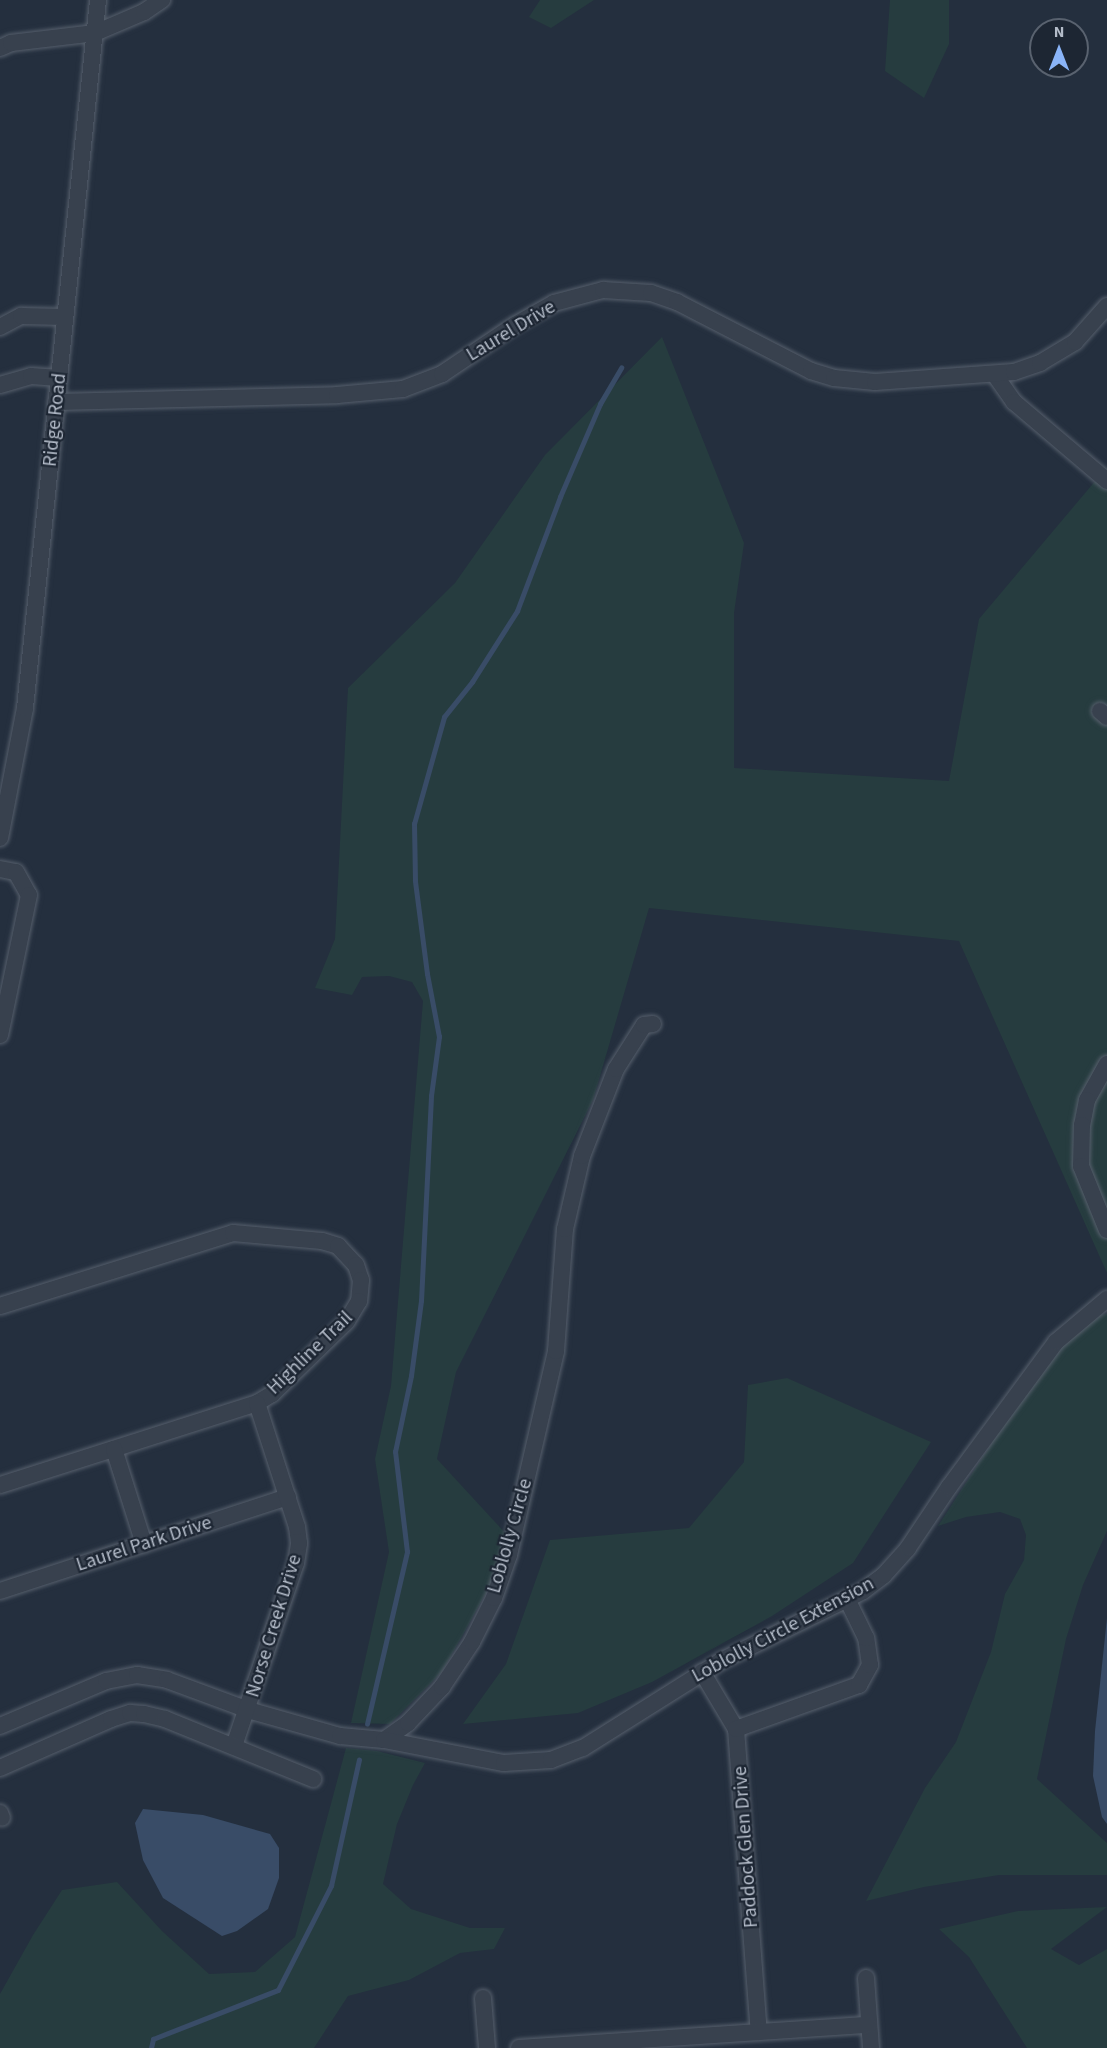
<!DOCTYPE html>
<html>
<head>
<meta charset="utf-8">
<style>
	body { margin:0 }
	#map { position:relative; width:1107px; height:2048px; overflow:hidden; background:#242f3e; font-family:"Source Sans 3",sans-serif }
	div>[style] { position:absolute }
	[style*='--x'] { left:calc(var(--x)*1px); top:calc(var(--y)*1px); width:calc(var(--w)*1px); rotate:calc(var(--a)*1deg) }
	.green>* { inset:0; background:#263c3f }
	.water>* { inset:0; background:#394c67 }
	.stream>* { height:4.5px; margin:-2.25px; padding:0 2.25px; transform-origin:2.25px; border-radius:2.25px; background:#394c67 }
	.roads { filter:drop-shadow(0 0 2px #565f6c) drop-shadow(0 0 2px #565f6c) }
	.minor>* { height:16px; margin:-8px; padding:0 8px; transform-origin:8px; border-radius:8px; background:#38414e }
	span { translate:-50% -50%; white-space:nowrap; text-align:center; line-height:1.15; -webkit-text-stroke:4.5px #1d2633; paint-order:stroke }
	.street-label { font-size:20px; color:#b4bcc9 }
	.north { position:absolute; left:1029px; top:18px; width:60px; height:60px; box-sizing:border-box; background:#1d2633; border:2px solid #59626f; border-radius:50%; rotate:0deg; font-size:16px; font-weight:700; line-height:24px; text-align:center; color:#b4bcc9 }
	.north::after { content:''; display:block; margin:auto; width:21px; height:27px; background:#8ab4f8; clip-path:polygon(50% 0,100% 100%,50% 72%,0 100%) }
</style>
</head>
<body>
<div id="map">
	<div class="green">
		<i style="clip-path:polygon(540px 0,594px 0,551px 28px,529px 17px)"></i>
		<i style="clip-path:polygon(890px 0,949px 0,949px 44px,924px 98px,885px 71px)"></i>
		<i style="clip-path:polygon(662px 337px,744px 543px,734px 613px,734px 768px,949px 781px,979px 619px,1107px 467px,1107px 1273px,959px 941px,649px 908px,593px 1100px,456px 1372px,437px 1459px,508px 1536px,490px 1586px,442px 1672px,390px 1724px,351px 1723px,389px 1552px,375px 1459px,391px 1386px,423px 1001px,412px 982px,389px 976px,362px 977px,352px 995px,315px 988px,335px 939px,348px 688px,455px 583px,545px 455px)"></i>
		<i style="clip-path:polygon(1107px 1314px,1107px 1531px,1083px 1585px,1066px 1639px,1037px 1779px,1107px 1843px,1107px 1875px,999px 1875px,924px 1887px,866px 1901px,925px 1788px,956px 1742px,991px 1652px,1005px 1594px,1024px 1560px,1026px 1535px,1020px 1519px,1000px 1512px,966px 1517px,938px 1526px,1044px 1362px,1091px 1316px)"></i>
		<i style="clip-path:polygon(787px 1378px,931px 1442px,853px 1563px,772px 1616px,652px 1682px,578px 1713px,463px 1724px,506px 1664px,550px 1540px,689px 1528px,744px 1462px,748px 1385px)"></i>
		<i style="clip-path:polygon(346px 1748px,377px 1751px,425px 1763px,413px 1785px,397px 1824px,383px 1884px,411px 1909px,470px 1928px,505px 1928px,494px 1949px,460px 1953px,409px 1980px,348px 1996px,314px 2048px,0 2048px,0 1994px,33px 1935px,62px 1890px,117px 1882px,162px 1931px,209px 1974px,255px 1972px,295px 1937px)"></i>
		<i style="clip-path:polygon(1107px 1907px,1051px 1949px,1079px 1965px,1107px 1949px,1107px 2048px,1027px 2048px,969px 1957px,939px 1929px,1018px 1911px)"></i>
	</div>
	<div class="water">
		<i style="clip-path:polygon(1107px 1618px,1107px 1824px,1102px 1817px,1093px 1776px,1095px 1731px)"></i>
		<i style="clip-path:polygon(143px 1809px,203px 1815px,270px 1834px,279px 1848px,279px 1878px,268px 1909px,237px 1931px,222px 1936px,163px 1898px,143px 1860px,135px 1823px)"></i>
	</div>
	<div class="stream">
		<i style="--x:367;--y:1724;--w:177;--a:-76.9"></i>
		<i style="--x:407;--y:1552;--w:101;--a:-96.8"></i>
		<i style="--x:395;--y:1452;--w:78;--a:-78.1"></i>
		<i style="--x:411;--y:1376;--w:76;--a:-82.4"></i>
		<i style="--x:421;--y:1301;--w:205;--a:-87.2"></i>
		<i style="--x:431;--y:1096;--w:60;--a:-82.3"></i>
		<i style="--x:439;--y:1037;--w:64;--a:-100.8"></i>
		<i style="--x:427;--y:974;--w:94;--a:-97.4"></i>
		<i style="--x:415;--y:881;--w:57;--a:-91"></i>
		<i style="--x:414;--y:824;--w:111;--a:-74.3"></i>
		<i style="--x:444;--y:717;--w:45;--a:-51.3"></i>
		<i style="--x:472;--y:682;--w:84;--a:-57.6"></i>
		<i style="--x:517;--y:611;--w:122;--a:-69.3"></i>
		<i style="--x:560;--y:497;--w:101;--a:-66.7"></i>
		<i style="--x:600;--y:404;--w:42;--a:-59.7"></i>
		<i style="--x:151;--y:2048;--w:9;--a:-77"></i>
		<i style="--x:153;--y:2039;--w:134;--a:-21.4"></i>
		<i style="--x:278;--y:1990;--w:117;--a:-63"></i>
		<i style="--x:331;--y:1886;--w:129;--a:-77.5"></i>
	</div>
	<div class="roads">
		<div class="minor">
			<i style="--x:0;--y:48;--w:12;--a:-24"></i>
			<i style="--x:11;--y:43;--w:85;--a:-6.8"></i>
			<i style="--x:95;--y:33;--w:53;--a:-23.2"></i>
			<i style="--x:144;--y:12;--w:22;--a:-34"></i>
			<i style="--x:0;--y:327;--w:24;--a:-28"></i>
			<i style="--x:21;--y:316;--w:44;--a:1.3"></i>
			<i style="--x:995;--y:375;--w:33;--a:55"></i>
			<i style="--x:1014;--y:402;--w:122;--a:40.3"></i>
			<i style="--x:0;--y:385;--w:32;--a:-16"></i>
			<i style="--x:31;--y:376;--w:28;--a:4"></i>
			<i style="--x:56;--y:402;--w:281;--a:-1.4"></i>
			<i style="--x:337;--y:395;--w:66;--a:-5.2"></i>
			<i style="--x:403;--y:389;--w:42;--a:-21"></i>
			<i style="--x:442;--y:374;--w:88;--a:-33.9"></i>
			<i style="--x:515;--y:325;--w:45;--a:-29.4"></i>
			<i style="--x:554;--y:303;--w:51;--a:-14.9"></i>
			<i style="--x:603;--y:290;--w:48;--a:3.6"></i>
			<i style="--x:651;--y:293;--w:28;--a:19"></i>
			<i style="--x:677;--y:302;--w:151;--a:27.2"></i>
			<i style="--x:811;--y:371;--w:24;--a:17"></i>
			<i style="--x:834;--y:378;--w:41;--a:5.6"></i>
			<i style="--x:875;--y:382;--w:139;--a:-4.1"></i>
			<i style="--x:1014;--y:372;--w:28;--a:-19"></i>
			<i style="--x:1040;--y:363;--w:41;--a:-31"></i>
			<i style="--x:1075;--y:342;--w:48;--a:-48.4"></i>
			<i style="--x:1100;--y:711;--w:9;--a:41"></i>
			<i style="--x:0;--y:838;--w:132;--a:-79.1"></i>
			<i style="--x:25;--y:708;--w:712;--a:-84.11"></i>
			<i style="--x:0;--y:869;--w:16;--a:11"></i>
			<i style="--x:16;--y:872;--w:26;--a:61"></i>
			<i style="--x:29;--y:895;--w:143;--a:101.7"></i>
			<i style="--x:1107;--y:1064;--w:41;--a:119.1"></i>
			<i style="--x:1087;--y:1100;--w:25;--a:101"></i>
			<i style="--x:1082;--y:1125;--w:41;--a:91.4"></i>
			<i style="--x:1081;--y:1166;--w:69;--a:67.9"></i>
			<i style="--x:0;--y:1306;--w:244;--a:-17.4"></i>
			<i style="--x:233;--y:1233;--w:89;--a:5.1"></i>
			<i style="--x:322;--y:1241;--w:17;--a:17"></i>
			<i style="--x:338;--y:1246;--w:26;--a:47"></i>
			<i style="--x:356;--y:1265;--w:16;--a:72"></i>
			<i style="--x:361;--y:1280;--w:21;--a:95"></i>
			<i style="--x:359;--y:1301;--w:23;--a:121"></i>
			<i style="--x:347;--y:1321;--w:105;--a:135.8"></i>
			<i style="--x:272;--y:1394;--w:17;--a:149"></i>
			<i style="--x:257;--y:1403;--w:270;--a:162.3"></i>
			<i style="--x:114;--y:1449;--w:100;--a:72.5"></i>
			<i style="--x:0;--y:1591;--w:303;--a:-18.1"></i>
			<i style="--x:702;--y:1672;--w:66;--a:59.2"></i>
			<i style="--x:736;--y:1729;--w:304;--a:85.7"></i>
			<i style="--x:0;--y:1726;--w:115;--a:-23"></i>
			<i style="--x:106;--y:1681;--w:32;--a:-11"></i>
			<i style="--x:137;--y:1675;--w:30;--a:9"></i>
			<i style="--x:167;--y:1680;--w:86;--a:20.3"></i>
			<i style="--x:248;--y:1710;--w:96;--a:15.8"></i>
			<i style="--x:340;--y:1736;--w:44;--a:5.2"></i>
			<i style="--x:384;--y:1740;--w:29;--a:-35"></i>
			<i style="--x:408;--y:1723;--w:50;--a:-46.6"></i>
			<i style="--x:442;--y:1687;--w:54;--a:-56.3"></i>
			<i style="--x:472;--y:1642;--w:49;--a:-63.4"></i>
			<i style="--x:494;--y:1598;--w:46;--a:-70.8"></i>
			<i style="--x:509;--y:1555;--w:209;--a:-77"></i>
			<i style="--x:556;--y:1351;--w:122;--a:-85.8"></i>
			<i style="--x:565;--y:1229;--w:75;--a:-76.9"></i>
			<i style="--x:582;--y:1156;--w:93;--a:-68.7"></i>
			<i style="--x:616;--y:1069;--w:52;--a:-57.5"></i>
			<i style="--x:644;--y:1025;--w:9;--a:-6"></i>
			<i style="--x:736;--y:1729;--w:131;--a:-19.7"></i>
			<i style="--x:859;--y:1685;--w:23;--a:-61"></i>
			<i style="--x:870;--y:1665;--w:27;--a:-98"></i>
			<i style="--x:866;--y:1638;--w:43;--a:-116"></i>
			<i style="--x:384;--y:1740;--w:122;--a:10.9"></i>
			<i style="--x:504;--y:1763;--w:47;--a:-3.7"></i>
			<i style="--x:551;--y:1760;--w:34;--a:-21"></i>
			<i style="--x:583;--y:1748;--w:163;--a:-32.2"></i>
			<i style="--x:721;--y:1661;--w:158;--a:-26.2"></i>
			<i style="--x:863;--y:1591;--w:26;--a:-37"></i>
			<i style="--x:884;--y:1575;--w:36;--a:-48"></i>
			<i style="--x:908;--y:1548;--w:73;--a:-56.1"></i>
			<i style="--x:949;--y:1487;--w:180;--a:-53.6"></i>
			<i style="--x:1056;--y:1342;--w:67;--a:-40.1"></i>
			<i style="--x:234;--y:1746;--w:193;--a:-71.3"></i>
			<i style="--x:296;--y:1563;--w:20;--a:-81"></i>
			<i style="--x:299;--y:1543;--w:16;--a:-97"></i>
			<i style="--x:297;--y:1527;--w:130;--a:-107.9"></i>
			<i style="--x:0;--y:1768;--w:121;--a:-23.8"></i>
			<i style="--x:111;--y:1719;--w:20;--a:-18"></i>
			<i style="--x:130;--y:1713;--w:14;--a:4"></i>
			<i style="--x:144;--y:1714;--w:22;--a:13"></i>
			<i style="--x:165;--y:1719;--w:160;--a:22.1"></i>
			<i style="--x:0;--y:1813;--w:5;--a:68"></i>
			<i style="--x:866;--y:1978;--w:70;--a:85.9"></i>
			<i style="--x:483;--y:1998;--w:50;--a:85.4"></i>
			<i style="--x:519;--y:2048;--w:350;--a:-3.8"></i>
		</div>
	</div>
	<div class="street-label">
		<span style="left:511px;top:331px;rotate:-31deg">Laurel Drive</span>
		<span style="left:55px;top:420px;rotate:-84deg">Ridge Road</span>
		<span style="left:310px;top:1353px;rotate:-44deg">Highline Trail</span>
		<span style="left:510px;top:1536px;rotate:-74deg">Loblolly Circle</span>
		<span style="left:144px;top:1544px;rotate:-18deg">Laurel Park Drive</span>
		<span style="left:274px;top:1626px;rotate:-73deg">Norse Creek Drive</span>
		<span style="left:783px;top:1630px;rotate:-28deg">Loblolly Circle Extension</span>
		<span style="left:746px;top:1847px;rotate:-94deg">Paddock Glen Drive</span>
	</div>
	<div class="north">N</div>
</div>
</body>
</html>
